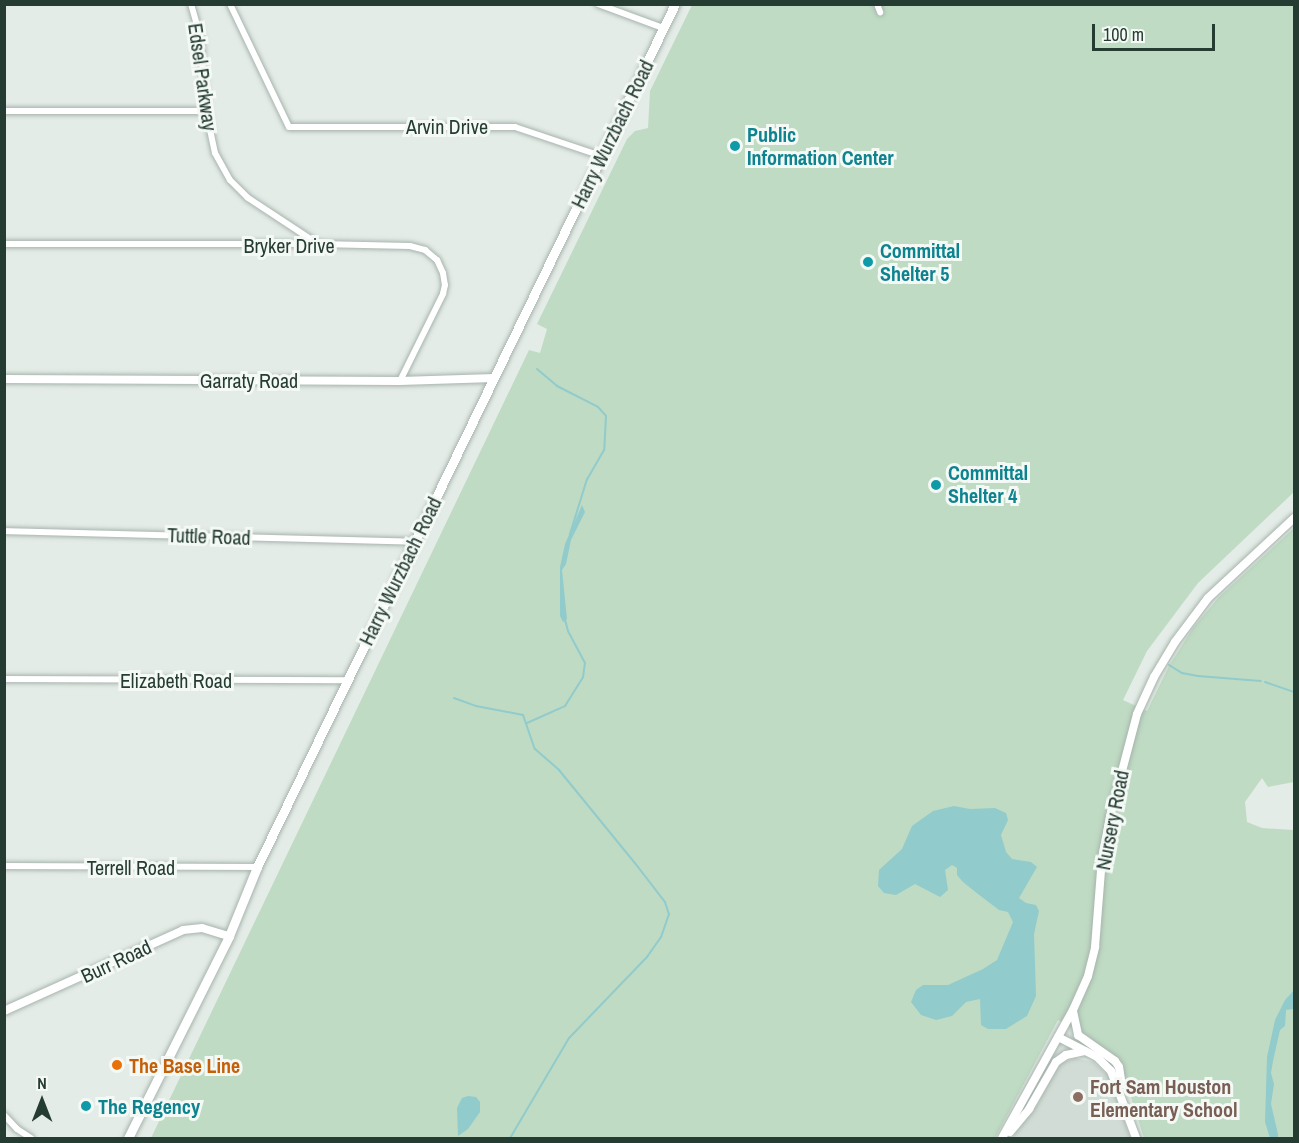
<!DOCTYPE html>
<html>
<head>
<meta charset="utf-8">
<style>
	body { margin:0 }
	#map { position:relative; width:1299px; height:1143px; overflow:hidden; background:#e4ece7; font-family:"Archivo Narrow",sans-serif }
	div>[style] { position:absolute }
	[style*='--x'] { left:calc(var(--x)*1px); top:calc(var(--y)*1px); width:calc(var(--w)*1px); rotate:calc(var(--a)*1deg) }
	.built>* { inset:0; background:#d2dcd6 }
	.green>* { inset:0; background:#bfdbc3 }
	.water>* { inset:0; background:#91cbcc }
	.stream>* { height:2px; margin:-1px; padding:0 1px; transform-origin:1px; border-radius:1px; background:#91cbcc }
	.roads { filter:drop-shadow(0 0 2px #a7b4ad) drop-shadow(0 0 2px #a7b4ad) }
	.minor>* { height:6px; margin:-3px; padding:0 3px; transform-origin:3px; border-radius:3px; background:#fff }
	.tertiary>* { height:8px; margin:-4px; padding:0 4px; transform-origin:4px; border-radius:4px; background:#fff }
	.secondary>* { height:9px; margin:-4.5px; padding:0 4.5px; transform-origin:4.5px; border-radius:4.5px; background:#fff }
	.dots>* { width:16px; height:16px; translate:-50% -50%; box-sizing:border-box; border:3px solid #f4f9f6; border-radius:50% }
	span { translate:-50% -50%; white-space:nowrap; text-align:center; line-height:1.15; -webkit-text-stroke:6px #f4f9f6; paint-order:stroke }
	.street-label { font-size:20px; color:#253c33 }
	.culture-label { font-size:20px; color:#0d838f; font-weight:700 }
	.left { translate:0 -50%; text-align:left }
	.food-label { font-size:20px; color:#c56008; font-weight:700 }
	.education-label { font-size:20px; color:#785e54; font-weight:700 }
	.frame { position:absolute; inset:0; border:6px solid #253c33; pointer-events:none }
	.north { position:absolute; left:12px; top:1071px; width:60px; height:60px; -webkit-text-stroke:4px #f4f9f6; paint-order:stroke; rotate:0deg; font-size:16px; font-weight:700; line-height:24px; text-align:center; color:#253c33 }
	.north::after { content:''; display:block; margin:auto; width:21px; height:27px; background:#253c33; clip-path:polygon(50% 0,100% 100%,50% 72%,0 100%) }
	.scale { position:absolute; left:1092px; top:24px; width:123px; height:27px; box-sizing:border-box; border:3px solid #253c33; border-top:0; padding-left:8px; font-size:18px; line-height:21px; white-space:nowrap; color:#253c33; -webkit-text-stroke:4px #f4f9f6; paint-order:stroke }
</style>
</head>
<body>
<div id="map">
	<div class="built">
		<i style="clip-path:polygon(1075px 1058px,1093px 1062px,1109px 1077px,1130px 1138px,1012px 1138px,1038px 1104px,1057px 1068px,1062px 1063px)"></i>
	</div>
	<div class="green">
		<i style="clip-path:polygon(692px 5px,1294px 5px,1294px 492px,1198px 583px,1147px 651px,1123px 700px,1147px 711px,1169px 666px,1193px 628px,1219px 597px,1294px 528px,1294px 782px,1268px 787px,1262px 778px,1245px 802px,1247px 822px,1262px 828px,1294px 830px,1294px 1138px,1144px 1138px,1120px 1063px,1081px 1031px,1058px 1020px,995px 1138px,151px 1138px,529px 350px,540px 353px,547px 329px,537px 324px,627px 139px,635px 131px,648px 128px,650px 91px)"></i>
	</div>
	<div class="water">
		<i style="clip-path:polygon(582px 505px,585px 512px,571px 540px,566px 564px,562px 570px,567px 619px,563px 622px,560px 616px,560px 567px,565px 544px)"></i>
		<i style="clip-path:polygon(954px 806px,970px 809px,995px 808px,1006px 813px,1008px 820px,1001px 835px,1006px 852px,1012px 859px,1031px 862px,1037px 867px,1019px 898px,1026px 903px,1036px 905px,1039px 911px,1034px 934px,1036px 996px,1027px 1016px,1006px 1029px,988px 1029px,981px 1025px,980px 999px,966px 1002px,952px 1016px,936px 1020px,921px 1015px,911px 1002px,916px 990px,923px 985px,948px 985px,983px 969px,997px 960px,1013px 922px,1008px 912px,999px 910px,978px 894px,963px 882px,957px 875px,957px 868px,952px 865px,945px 870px,948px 890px,940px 897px,915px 884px,896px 895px,884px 893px,878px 886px,879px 870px,902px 849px,912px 826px,933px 811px)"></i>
		<i style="clip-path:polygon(1294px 990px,1294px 1009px,1286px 1010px,1285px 1026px,1280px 1030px,1273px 1061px,1271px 1073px,1274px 1084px,1271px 1104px,1278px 1134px,1278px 1138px,1270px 1138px,1265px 1122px,1267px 1057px,1275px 1020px,1285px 1000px)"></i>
		<i style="clip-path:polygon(468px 1096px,476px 1097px,480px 1102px,480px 1112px,468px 1129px,458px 1136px,457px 1108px,462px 1098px)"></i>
	</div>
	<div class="stream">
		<i style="--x:537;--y:369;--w:26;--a:40"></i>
		<i style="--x:557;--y:386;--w:46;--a:27.1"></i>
		<i style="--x:598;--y:407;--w:12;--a:48"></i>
		<i style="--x:606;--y:416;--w:34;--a:93"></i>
		<i style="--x:604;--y:450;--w:34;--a:120"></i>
		<i style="--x:587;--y:479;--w:58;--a:107.2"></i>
		<i style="--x:1169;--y:665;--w:15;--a:32"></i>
		<i style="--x:1182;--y:673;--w:16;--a:11"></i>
		<i style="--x:1198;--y:676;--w:63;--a:4.5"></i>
		<i style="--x:1265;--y:682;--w:31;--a:19"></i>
		<i style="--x:454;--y:698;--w:23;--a:20"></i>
		<i style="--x:476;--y:706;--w:48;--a:10.8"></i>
		<i style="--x:523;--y:715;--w:36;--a:71"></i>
		<i style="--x:535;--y:749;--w:32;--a:41"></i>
		<i style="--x:559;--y:770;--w:125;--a:50.8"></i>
		<i style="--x:638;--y:867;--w:44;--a:52.4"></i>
		<i style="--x:665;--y:902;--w:13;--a:72"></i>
		<i style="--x:669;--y:914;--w:24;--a:109"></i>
		<i style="--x:661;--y:937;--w:24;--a:125"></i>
		<i style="--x:647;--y:957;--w:112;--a:133.9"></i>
		<i style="--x:569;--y:1038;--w:116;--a:120.5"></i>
		<i style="--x:527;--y:723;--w:42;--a:-24.1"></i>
		<i style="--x:565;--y:706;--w:34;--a:-58"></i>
		<i style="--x:583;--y:677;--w:14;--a:-82"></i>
		<i style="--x:585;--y:663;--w:36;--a:-118"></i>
		<i style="--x:568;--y:631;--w:11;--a:-105"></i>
	</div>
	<div class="roads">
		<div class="minor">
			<i style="--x:191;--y:4;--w:32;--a:74"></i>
			<i style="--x:200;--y:35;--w:76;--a:85.5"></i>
			<i style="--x:206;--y:111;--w:43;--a:77.9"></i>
			<i style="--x:215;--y:153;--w:31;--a:61"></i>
			<i style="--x:230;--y:180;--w:25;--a:45"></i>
			<i style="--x:248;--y:198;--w:84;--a:33.3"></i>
			<i style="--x:230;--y:4;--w:136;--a:64.4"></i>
			<i style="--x:289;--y:127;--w:226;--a:0"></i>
			<i style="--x:515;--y:127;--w:91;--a:18.6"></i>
			<i style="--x:598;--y:4;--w:69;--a:20.3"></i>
			<i style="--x:877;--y:4;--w:9;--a:69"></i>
			<i style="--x:4;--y:111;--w:202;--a:0"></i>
			<i style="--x:4;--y:244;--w:314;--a:0"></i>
			<i style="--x:318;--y:244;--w:92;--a:1.2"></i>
			<i style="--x:410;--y:246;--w:16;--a:15"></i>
			<i style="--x:425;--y:250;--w:16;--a:40"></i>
			<i style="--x:437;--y:260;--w:14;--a:65"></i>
			<i style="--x:443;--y:273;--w:12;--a:81"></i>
			<i style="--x:445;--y:285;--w:9;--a:103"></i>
			<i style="--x:443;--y:294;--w:97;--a:116.3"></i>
			<i style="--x:4;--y:531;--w:409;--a:1.5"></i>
			<i style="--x:4;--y:679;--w:343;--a:0.2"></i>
			<i style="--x:4;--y:866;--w:253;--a:0.2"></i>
			<i style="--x:4;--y:1115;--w:19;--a:47"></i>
			<i style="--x:17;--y:1129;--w:17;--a:33"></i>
		</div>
		<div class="tertiary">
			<i style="--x:4;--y:379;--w:396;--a:0.3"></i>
			<i style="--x:400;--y:381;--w:94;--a:-1.8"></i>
			<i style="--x:4;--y:1011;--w:196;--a:-24.3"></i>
			<i style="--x:183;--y:930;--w:19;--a:-6"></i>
			<i style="--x:202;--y:928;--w:28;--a:17"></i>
			<i style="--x:1073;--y:1011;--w:25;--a:78"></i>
			<i style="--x:1078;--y:1035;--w:45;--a:35.1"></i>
			<i style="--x:1115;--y:1061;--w:7;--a:56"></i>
			<i style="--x:1119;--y:1067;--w:18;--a:81"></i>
			<i style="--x:1058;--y:1037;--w:44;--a:27.1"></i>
			<i style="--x:1097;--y:1057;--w:20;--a:45"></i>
			<i style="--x:1111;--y:1071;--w:72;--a:69.5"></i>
			<i style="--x:1010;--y:1132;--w:30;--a:-50"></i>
			<i style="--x:1029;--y:1109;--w:54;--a:-60.1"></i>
			<i style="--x:1056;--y:1062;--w:12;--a:-35"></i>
			<i style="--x:1066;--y:1055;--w:19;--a:-12"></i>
			<i style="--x:1002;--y:1138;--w:146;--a:-61"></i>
			<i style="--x:1073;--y:1010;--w:37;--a:-66"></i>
			<i style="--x:1088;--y:976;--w:30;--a:-76"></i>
			<i style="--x:1095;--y:947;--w:88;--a:-85.5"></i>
			<i style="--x:1102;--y:859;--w:43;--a:-79.2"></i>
			<i style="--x:1110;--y:817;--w:106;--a:-75.3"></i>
			<i style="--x:1137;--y:714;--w:41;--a:-65.3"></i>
			<i style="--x:1154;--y:677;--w:41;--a:-59"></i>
			<i style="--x:1175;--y:642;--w:55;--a:-53.1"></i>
			<i style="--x:1208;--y:598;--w:117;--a:-42.9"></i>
		</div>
		<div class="secondary">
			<i style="--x:128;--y:1138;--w:226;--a:-63.4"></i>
			<i style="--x:229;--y:936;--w:74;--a:-67.9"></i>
			<i style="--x:257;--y:867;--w:959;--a:-64.16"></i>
		</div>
	</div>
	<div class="dots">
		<i style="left:735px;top:146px;background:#0f9aa8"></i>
		<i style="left:868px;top:262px;background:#0f9aa8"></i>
		<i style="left:936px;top:485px;background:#0f9aa8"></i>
		<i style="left:117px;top:1065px;background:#e8710a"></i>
		<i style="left:1078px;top:1097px;background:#8d6e63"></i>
		<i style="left:86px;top:1106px;background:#0f9aa8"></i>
	</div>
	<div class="street-label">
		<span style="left:203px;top:77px;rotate:82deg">Edsel Parkway</span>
		<span style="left:447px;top:126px">Arvin Drive</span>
		<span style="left:612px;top:134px;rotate:-64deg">Harry Wurzbach Road</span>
		<span style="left:289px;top:245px">Bryker Drive</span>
		<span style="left:249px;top:380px">Garraty Road</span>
		<span style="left:209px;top:536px;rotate:2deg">Tuttle Road</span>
		<span style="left:400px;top:571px;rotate:-64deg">Harry Wurzbach Road</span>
		<span style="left:176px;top:680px">Elizabeth Road</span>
		<span style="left:1112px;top:820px;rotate:-79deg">Nursery Road</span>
		<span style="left:131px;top:867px">Terrell Road</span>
		<span style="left:116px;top:961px;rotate:-25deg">Burr Road</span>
	</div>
	<div class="culture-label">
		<span class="left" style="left:747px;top:146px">Public<br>Information Center</span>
		<span class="left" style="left:880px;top:262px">Committal<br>Shelter 5</span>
		<span class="left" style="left:948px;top:484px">Committal<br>Shelter 4</span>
		<span class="left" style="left:98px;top:1106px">The Regency</span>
	</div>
	<div class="food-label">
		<span class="left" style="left:129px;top:1065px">The Base Line</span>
	</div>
	<div class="education-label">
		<span class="left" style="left:1090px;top:1098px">Fort Sam Houston<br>Elementary School</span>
	</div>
	<div class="frame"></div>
	<div class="north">N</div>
	<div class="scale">100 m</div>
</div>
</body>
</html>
